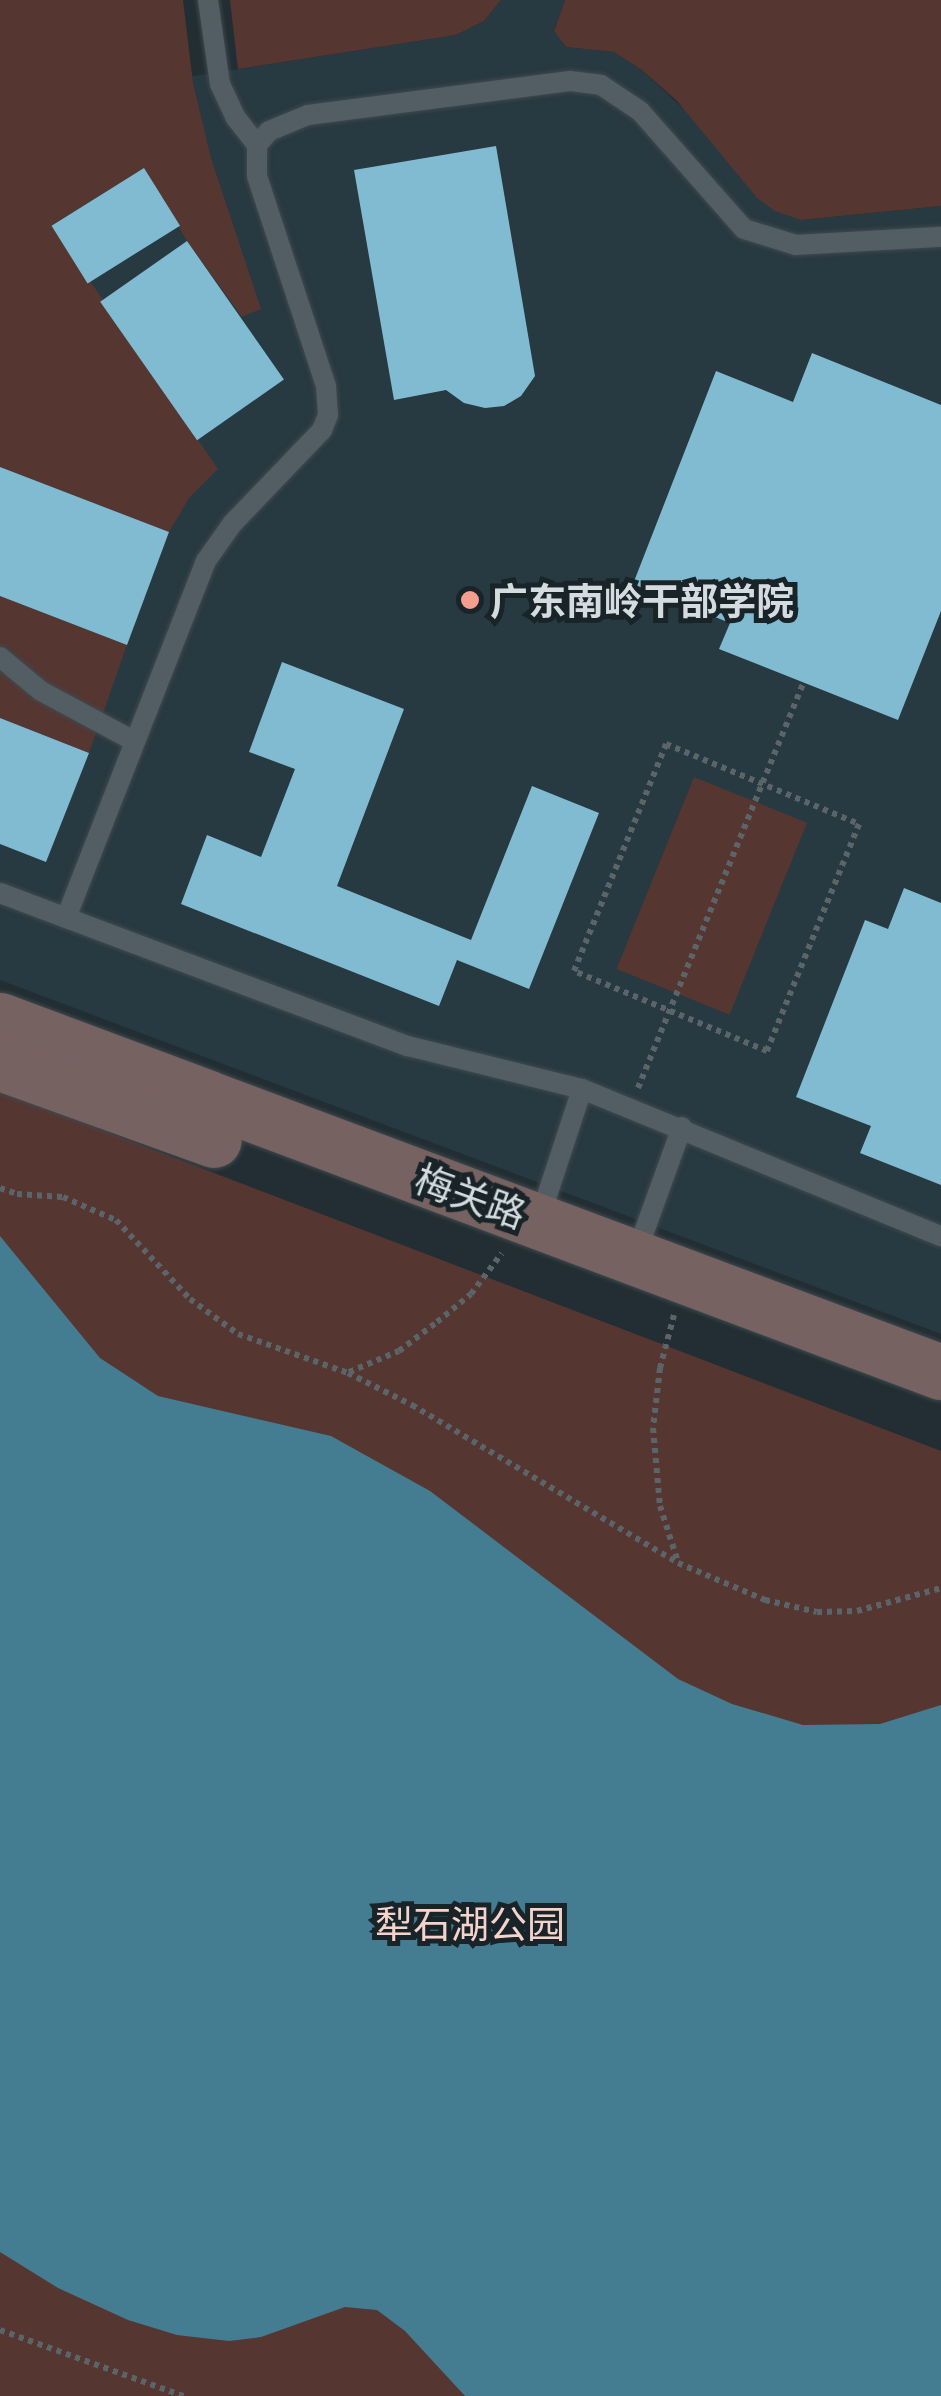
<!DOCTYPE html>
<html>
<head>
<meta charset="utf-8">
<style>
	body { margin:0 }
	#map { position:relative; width:941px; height:2396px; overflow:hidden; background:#222e33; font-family:Commissioner,"Noto Sans SC",sans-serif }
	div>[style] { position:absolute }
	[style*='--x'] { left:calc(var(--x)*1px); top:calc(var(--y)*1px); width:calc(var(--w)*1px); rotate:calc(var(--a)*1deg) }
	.built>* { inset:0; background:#273941 }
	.green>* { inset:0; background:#563631; transform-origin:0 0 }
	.water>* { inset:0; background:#447c92 }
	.building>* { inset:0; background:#81bbd2; transform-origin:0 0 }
	.path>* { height:6px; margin-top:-3px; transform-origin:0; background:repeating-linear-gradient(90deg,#5b6569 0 5px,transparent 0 10px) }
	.roads { filter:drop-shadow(0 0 2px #40494d) drop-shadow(0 0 2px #40494d) }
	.lane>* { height:20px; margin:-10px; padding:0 10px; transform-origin:10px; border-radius:10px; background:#525e64 }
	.secondary>* { height:55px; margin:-27.5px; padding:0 27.5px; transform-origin:27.5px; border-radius:27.5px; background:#776262 }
	.dots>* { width:28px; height:28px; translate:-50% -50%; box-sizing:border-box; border:5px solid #192429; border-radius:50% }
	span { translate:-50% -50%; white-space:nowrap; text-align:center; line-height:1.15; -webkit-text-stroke:10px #192429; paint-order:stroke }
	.poi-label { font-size:38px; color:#d5dcdf; font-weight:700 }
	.left { translate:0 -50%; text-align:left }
	.street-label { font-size:38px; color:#d5dcdf }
	.park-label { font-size:38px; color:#f5d3cd }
</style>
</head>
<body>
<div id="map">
	<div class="built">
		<i style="clip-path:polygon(501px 0,565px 0,554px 30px,566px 47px,614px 52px,642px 70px,802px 220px,941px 206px,941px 1334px,0 980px,0 117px,91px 92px,456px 35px,484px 21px)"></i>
	</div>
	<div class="green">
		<i style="clip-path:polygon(0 0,183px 0,193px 83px,211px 158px,261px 309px,242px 317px,187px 241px,144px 168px,52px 225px,218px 469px,189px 498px,169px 532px,0 467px)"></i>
		<i style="clip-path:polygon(230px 0,501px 0,484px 21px,456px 35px,238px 69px)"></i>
		<i style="clip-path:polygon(565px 0,941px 0,941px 206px,801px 220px,775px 211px,757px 198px,677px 101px,642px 70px,614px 52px,566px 47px,554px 31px)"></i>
		<i style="clip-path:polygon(0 596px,127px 645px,89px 753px,0 718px)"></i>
		<i style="left:694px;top:777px;width:122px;height:207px;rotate:22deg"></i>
		<i style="clip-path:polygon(0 1091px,941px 1451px,941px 2396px,0 2396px)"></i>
	</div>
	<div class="water">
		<i style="clip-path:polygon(0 1236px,100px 1358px,158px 1396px,331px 1436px,430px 1491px,678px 1679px,732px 1704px,803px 1725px,880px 1724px,941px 1705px,941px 2396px,465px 2396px,405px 2331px,377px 2310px,345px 2307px,261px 2337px,229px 2341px,177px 2335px,128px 2320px,58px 2288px,0 2252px)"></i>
	</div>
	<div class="building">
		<i style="clip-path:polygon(496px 146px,535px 376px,521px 396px,504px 406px,485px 408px,464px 403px,446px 390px,394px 400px,354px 170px)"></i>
		<i style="left:144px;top:168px;width:68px;height:109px;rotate:58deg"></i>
		<i style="left:187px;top:241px;width:169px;height:106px;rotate:55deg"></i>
		<i style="clip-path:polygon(812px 353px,941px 405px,941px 611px,898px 720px,719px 649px,730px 623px,633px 584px,716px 371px,793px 402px)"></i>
		<i style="clip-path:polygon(0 467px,169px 532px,127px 645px,0 596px)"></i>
		<i style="clip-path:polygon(282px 662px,404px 709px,337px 886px,471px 940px,532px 786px,599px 813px,529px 989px,457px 960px,439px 1006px,181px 904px,207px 835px,261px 857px,295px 769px,249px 752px)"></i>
		<i style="clip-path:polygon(0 718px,89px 753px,46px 862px,0 844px)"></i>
		<i style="clip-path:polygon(904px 888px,941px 903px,941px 1185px,860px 1153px,871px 1126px,796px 1097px,865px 920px,888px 929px)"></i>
	</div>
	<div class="path">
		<i style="--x:666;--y:744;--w:209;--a:22.5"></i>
		<i style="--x:859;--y:824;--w:245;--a:112.1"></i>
		<i style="--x:767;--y:1051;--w:209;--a:-157.5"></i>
		<i style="--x:574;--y:971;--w:245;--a:-67.9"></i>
		<i style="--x:638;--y:1088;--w:439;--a:-67.8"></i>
		<i style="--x:0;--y:1188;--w:18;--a:19"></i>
		<i style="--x:17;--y:1194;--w:46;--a:3.7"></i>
		<i style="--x:63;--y:1197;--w:58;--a:23.5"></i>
		<i style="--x:116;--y:1220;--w:108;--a:46.9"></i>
		<i style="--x:190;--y:1299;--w:59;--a:36.1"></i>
		<i style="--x:238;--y:1334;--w:117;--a:19.5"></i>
		<i style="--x:348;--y:1373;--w:72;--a:26.6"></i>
		<i style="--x:412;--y:1405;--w:309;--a:30.7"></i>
		<i style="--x:678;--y:1563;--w:95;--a:23"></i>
		<i style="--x:765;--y:1600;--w:53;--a:13"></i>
		<i style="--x:817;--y:1612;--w:40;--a:-1.4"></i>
		<i style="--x:857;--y:1611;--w:87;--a:-15.3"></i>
		<i style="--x:674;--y:1315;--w:55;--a:104.8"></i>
		<i style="--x:660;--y:1368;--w:60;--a:96.7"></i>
		<i style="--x:653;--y:1428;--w:78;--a:84.9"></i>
		<i style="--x:660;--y:1506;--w:59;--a:72.2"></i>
		<i style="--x:349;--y:1372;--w:54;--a:-22.8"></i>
		<i style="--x:399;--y:1351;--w:48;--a:-37.3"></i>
		<i style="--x:437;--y:1322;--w:44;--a:-39.5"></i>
		<i style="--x:471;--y:1294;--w:51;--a:-52.9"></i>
		<i style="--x:0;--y:2330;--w:195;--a:19.8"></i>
	</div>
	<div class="roads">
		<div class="lane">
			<i style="--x:208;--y:0;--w:85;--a:81.9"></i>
			<i style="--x:220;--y:84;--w:38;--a:65"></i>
			<i style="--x:236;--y:118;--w:34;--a:52"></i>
			<i style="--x:0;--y:657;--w:53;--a:39.7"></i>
			<i style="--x:41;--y:691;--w:106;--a:28.3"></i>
			<i style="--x:0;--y:893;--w:436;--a:20.6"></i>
			<i style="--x:408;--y:1046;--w:179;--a:13.9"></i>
			<i style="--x:582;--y:1089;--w:388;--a:22.3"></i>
			<i style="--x:66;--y:918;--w:383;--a:-68.6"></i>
			<i style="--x:206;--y:561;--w:45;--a:-54.9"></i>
			<i style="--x:232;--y:524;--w:130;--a:-46.2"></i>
			<i style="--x:322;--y:430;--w:16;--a:-68"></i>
			<i style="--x:328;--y:415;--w:29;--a:-94"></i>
			<i style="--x:326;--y:386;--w:221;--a:-108.2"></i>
			<i style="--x:257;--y:176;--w:31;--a:-90"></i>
			<i style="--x:257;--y:145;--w:18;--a:-49"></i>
			<i style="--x:269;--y:131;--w:42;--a:-22.3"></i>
			<i style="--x:308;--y:115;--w:264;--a:-7.4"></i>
			<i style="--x:570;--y:81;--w:31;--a:7"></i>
			<i style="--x:601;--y:85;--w:47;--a:33.7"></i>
			<i style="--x:640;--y:111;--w:157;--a:48.6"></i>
			<i style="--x:744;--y:229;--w:54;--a:17.1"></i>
			<i style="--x:796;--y:245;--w:145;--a:-3.2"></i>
			<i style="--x:539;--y:1220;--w:138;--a:-71.8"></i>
			<i style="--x:636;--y:1254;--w:135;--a:-70.1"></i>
		</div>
		<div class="secondary">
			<i style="--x:0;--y:1020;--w:1005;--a:20.51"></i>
			<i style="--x:0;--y:1063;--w:227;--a:19.8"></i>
		</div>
	</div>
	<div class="dots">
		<i style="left:470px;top:600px;background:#f59d8f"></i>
	</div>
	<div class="poi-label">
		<span class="left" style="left:490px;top:600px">广东南岭干部学院</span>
	</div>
	<div class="street-label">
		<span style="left:471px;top:1195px;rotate:20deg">梅关路</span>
	</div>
	<div class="park-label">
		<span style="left:470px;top:1923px">犁石湖公园</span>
	</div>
</div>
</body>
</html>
